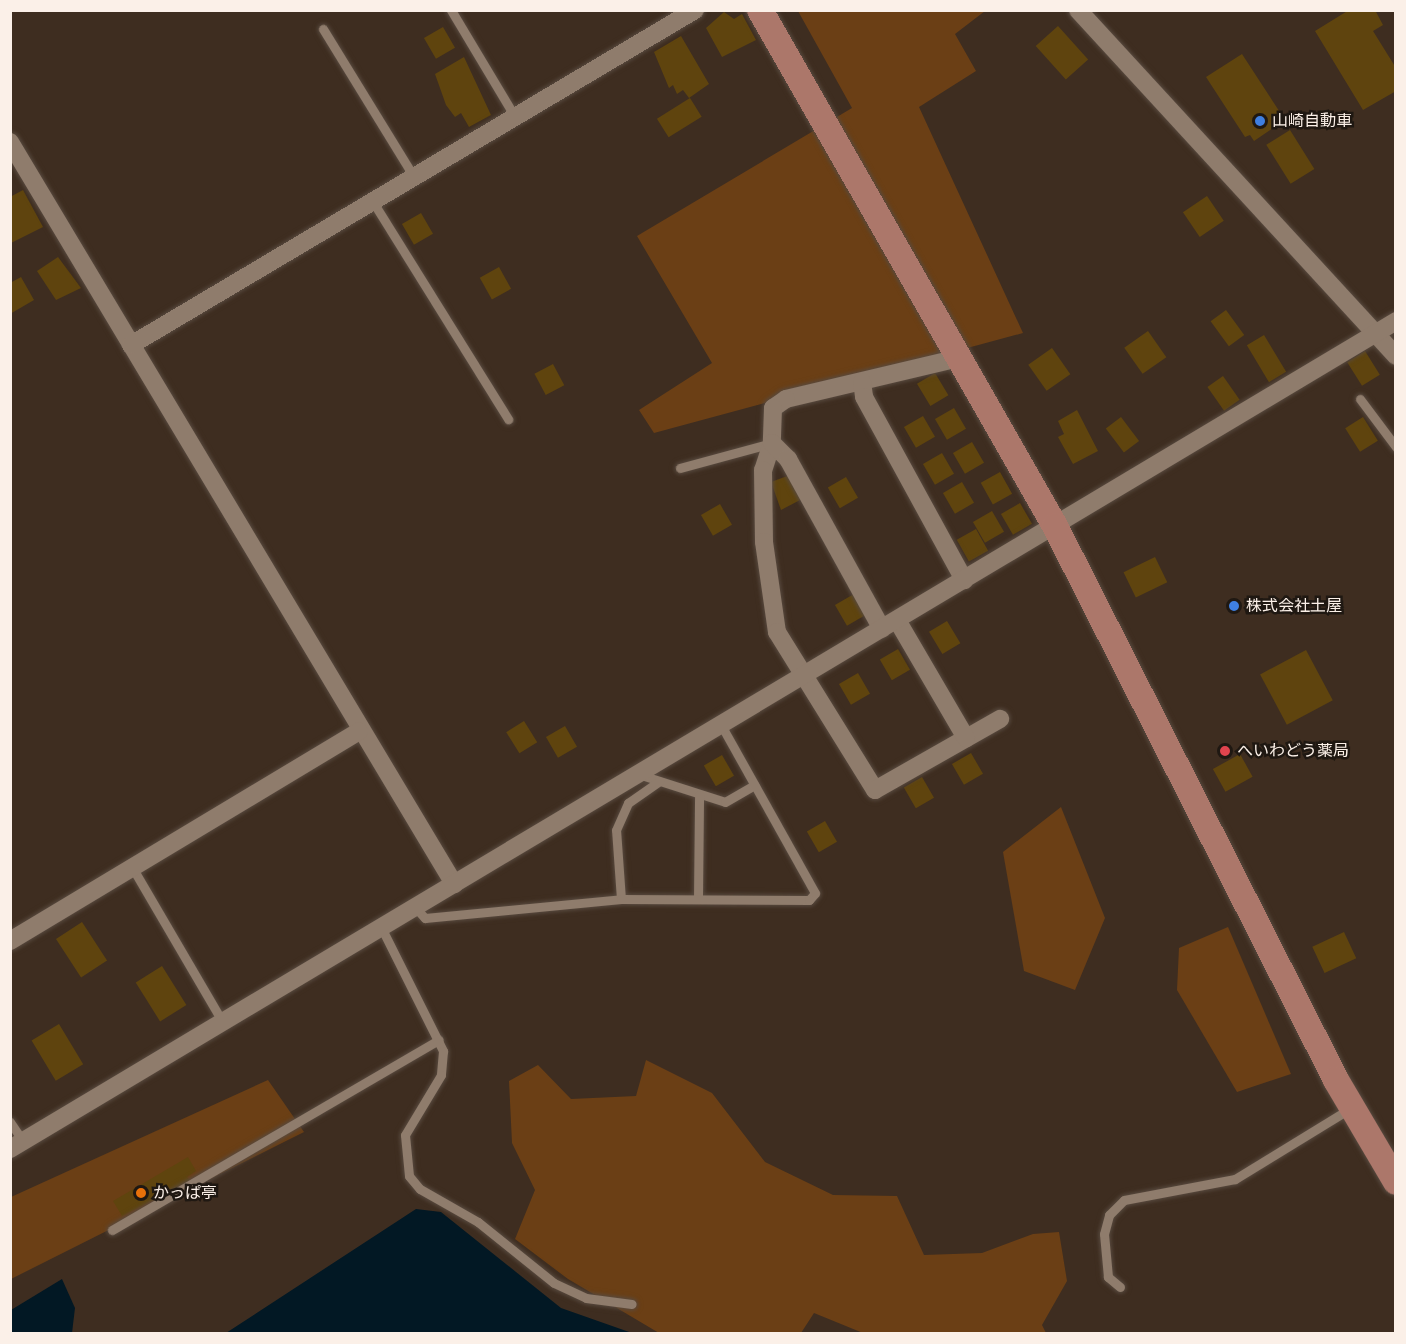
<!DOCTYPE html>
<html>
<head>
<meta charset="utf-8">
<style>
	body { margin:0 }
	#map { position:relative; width:1406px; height:1344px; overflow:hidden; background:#3e2d20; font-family:"Roboto Condensed","Noto Sans JP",sans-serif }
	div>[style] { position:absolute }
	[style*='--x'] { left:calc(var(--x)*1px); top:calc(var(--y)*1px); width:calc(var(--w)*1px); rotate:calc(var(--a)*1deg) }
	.green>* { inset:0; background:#6b3f15 }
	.water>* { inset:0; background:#021824 }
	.building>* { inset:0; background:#5f440e; transform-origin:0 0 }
	.roads { filter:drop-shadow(0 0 2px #584a3f) drop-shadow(0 0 2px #584a3f) }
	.lane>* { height:9px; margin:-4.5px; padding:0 4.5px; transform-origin:4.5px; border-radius:4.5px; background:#8f7c6c }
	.street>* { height:18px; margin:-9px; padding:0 9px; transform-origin:9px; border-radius:9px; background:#8f7c6c }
	.secondary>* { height:26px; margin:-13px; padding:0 13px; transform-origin:13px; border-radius:13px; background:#ac776a }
	.dots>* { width:16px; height:16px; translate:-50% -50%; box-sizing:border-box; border:3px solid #1f1812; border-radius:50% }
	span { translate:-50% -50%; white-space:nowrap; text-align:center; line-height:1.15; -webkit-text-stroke:5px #1f1812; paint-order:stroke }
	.poi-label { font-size:16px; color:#fbf0e8 }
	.left { translate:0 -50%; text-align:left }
	.frame { position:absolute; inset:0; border:12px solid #fbf0e8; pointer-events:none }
</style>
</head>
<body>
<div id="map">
	<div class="green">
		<i style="clip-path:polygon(798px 11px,985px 11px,955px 34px,976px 71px,919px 107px,1023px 333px,654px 433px,639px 410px,712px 363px,637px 236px,852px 108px)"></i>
		<i style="clip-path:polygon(1061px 807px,1105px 918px,1075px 990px,1024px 971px,1003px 852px)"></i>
		<i style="clip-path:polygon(1228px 927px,1291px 1074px,1237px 1092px,1177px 990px,1179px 948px)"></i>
		<i style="clip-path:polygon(646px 1060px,712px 1093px,765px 1162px,833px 1195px,897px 1196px,924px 1255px,982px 1253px,1033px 1234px,1059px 1232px,1067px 1281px,1042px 1325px,1046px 1333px,863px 1333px,814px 1313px,801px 1333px,659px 1333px,568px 1279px,515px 1239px,535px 1190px,512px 1143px,509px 1081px,538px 1065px,571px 1099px,636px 1096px)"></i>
		<i style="clip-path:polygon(268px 1080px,304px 1132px,11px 1279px,11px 1197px)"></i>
	</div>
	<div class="water">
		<i style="clip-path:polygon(416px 1209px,441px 1212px,561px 1308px,632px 1333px,226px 1333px)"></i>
		<i style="clip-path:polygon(62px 1279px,75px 1308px,72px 1333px,11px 1333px,11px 1310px)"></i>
	</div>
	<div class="building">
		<i style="clip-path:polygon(1349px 10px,1375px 10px,1383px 25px,1373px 31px,1396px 68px,1396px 91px,1363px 110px,1315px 31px)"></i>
		<i style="clip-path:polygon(724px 12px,734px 19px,742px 14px,756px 40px,722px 57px,706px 28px)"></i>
		<i style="left:1058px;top:26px;width:45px;height:30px;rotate:48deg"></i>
		<i style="left:443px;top:27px;width:24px;height:22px;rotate:60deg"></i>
		<i style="clip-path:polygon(681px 36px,709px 84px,689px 98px,683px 90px,677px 94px,673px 85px,669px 88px,654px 52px)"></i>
		<i style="clip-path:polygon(1242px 54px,1285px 120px,1254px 141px,1250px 135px,1245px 137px,1206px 77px)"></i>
		<i style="clip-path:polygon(464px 57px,491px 115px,469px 127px,461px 113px,455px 117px,446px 105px,435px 74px)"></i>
		<i style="left:690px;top:98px;width:22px;height:39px;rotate:58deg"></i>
		<i style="left:1290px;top:130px;width:46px;height:28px;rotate:58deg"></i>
		<i style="clip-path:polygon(23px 190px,43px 227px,11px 243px,10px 197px)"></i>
		<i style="left:1207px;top:196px;width:30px;height:29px;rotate:56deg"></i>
		<i style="left:421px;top:213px;width:24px;height:22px;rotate:60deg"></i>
		<i style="clip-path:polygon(58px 257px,81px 288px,56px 300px,37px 271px)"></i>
		<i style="left:499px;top:267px;width:25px;height:22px;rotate:61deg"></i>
		<i style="clip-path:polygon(21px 277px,34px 300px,10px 314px,10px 283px)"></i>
		<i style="left:1226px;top:310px;width:31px;height:19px;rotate:54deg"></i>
		<i style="left:1148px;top:331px;width:32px;height:29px;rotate:55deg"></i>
		<i style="left:1264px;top:335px;width:43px;height:20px;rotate:59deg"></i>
		<i style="left:1052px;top:348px;width:32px;height:29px;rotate:55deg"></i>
		<i style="left:1365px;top:351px;width:28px;height:21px;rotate:58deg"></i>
		<i style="left:553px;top:364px;width:24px;height:21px;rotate:62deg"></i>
		<i style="left:935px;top:373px;width:26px;height:21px;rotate:59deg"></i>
		<i style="left:1223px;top:376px;width:29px;height:19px;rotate:55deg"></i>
		<i style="left:954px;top:408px;width:24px;height:22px;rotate:60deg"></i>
		<i style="clip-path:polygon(1077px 410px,1098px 451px,1073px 464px,1058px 437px,1064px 434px,1058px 421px)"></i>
		<i style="left:923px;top:416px;width:24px;height:22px;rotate:60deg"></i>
		<i style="left:1121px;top:417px;width:30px;height:19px;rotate:53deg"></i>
		<i style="left:1363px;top:417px;width:28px;height:21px;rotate:58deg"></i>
		<i style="left:972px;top:442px;width:24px;height:22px;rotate:60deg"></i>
		<i style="left:942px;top:453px;width:24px;height:22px;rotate:60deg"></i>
		<i style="left:1000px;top:472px;width:25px;height:22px;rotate:61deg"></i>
		<i style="clip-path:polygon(790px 475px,802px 499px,781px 510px,771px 482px)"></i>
		<i style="left:846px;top:477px;width:24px;height:21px;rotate:60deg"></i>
		<i style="left:962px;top:482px;width:24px;height:22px;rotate:60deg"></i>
		<i style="left:1020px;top:503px;width:24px;height:22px;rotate:60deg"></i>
		<i style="left:720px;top:504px;width:24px;height:22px;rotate:60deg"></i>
		<i style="left:992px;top:511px;width:24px;height:22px;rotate:60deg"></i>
		<i style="left:976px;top:529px;width:25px;height:22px;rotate:61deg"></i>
		<i style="left:1155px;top:557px;width:28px;height:35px;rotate:64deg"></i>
		<i style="left:854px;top:594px;width:24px;height:22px;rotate:60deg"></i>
		<i style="left:947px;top:621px;width:26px;height:21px;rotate:59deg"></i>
		<i style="left:898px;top:649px;width:24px;height:21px;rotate:60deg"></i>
		<i style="left:1306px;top:650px;width:57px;height:52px;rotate:62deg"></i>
		<i style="left:858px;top:673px;width:24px;height:22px;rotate:60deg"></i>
		<i style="left:524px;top:721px;width:25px;height:21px;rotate:58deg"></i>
		<i style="left:565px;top:726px;width:24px;height:22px;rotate:60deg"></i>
		<i style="left:971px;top:753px;width:24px;height:22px;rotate:60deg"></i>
		<i style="left:1240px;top:754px;width:26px;height:31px;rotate:61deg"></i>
		<i style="left:722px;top:755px;width:24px;height:21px;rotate:60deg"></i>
		<i style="left:922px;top:777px;width:24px;height:21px;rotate:60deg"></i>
		<i style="left:825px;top:821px;width:24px;height:21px;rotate:60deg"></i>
		<i style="left:82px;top:922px;width:46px;height:31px;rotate:57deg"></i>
		<i style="left:1344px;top:932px;width:29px;height:35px;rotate:65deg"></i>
		<i style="left:162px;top:966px;width:46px;height:31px;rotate:58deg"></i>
		<i style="left:59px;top:1024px;width:47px;height:32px;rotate:59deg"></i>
		<i style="clip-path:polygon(188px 1157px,196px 1171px,187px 1177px,190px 1181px,122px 1216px,113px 1201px)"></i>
	</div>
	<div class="roads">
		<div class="lane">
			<i style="--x:451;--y:10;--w:125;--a:59.1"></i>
			<i style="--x:323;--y:29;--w:174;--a:58.4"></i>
			<i style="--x:373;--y:202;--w:256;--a:58.1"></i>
			<i style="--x:1360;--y:399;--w:60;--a:53.1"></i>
			<i style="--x:680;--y:468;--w:95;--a:-15.2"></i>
			<i style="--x:638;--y:774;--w:91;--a:17.8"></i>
			<i style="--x:725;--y:802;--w:34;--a:-30"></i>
			<i style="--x:132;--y:867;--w:178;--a:59.7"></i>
			<i style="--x:698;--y:898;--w:103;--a:-89.4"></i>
			<i style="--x:621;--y:899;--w:69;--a:-94.1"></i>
			<i style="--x:616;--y:830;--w:30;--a:-66"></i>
			<i style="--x:628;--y:803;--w:38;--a:-35"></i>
			<i style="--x:415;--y:907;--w:15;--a:48"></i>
			<i style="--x:425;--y:918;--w:197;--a:-5.5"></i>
			<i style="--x:621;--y:899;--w:188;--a:0.3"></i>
			<i style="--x:809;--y:900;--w:9;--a:-49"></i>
			<i style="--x:815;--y:893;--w:193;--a:-119.2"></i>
			<i style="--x:381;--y:927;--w:139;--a:63.4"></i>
			<i style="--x:443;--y:1051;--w:24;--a:95"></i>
			<i style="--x:441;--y:1075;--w:70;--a:121"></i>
			<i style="--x:405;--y:1135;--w:41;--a:84.4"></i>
			<i style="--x:409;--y:1176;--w:17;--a:50"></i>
			<i style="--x:420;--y:1189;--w:67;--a:29.6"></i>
			<i style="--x:478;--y:1222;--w:97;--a:38.8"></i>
			<i style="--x:554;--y:1283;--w:35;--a:25"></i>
			<i style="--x:586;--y:1298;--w:46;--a:7.4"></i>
			<i style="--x:10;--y:1122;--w:23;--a:56"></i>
			<i style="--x:112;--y:1230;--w:378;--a:-30.2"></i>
			<i style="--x:1120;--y:1287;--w:16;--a:-140"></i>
			<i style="--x:1108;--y:1277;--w:43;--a:-95.3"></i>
			<i style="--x:1104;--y:1234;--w:20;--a:-75"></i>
			<i style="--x:1109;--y:1215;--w:21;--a:-45"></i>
			<i style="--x:1124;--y:1200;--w:113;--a:-10.7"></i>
			<i style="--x:1235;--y:1179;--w:136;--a:-31.5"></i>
		</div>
		<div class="street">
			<i style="--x:1078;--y:10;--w:470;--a:47.4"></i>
			<i style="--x:10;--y:142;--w:865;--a:59.1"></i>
			<i style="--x:131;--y:345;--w:656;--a:-30.71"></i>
			<i style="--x:959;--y:358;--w:178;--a:166.7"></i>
			<i style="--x:786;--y:399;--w:16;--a:145"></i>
			<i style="--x:773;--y:408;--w:35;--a:92"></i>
			<i style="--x:772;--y:443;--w:28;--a:108"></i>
			<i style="--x:763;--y:470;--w:72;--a:89.2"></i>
			<i style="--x:764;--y:542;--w:91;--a:81.8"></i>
			<i style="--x:777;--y:632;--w:186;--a:58.2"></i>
			<i style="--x:875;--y:790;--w:144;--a:-29.6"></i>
			<i style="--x:862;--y:382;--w:15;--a:82"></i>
			<i style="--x:864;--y:397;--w:209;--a:61.3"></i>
			<i style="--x:772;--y:443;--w:23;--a:45"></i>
			<i style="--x:788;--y:459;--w:194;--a:61.1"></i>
			<i style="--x:897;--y:620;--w:137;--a:59.7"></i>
			<i style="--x:10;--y:941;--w:407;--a:-31"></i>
			<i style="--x:10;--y:1149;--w:1614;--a:-30.85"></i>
		</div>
		<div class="secondary">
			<i style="--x:760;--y:10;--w:594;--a:60.24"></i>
			<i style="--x:1055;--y:526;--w:621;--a:63.1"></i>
			<i style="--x:1336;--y:1080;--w:118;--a:59.5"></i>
		</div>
	</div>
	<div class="dots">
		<i style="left:1260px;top:121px;background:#3f7fe0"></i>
		<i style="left:1234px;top:606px;background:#3f7fe0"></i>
		<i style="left:1225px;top:751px;background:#e0444e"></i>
		<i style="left:141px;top:1193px;background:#e8710a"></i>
	</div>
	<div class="poi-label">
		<span class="left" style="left:1272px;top:121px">山崎自動車</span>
		<span class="left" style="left:1246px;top:606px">株式会社土屋</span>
		<span class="left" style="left:1237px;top:751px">へいわどう薬局</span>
		<span class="left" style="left:153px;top:1193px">かっぱ亭</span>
	</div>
	<div class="frame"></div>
</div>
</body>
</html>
